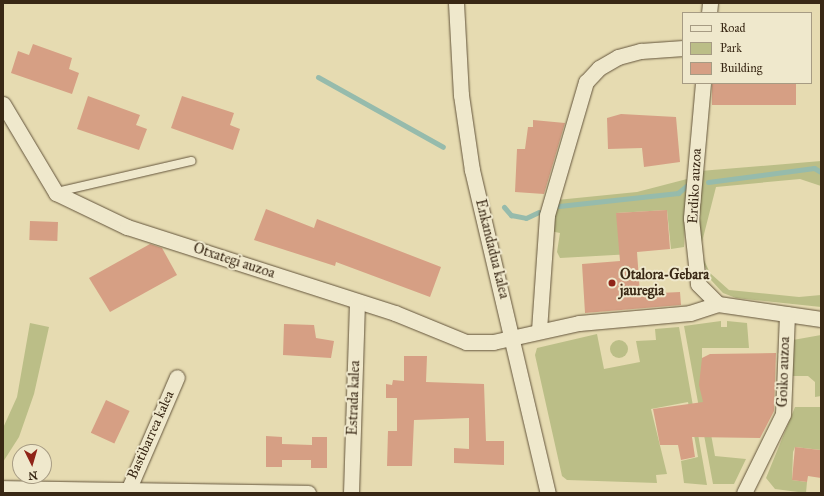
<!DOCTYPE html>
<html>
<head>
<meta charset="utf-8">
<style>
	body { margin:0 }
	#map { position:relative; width:824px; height:496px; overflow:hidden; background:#e6dbb1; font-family:"IM FELL Great Primer",serif }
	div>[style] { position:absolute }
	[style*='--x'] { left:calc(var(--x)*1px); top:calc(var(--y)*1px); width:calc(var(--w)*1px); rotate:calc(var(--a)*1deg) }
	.green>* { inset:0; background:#bbbe87 }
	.round { border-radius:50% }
	.stream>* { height:5px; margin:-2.5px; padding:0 2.5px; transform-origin:2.5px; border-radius:2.5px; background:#96bbac }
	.building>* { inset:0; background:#d69f84; transform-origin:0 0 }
	.roads { filter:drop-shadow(0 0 1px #64553c) drop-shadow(0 0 1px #64553c) }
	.lane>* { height:8px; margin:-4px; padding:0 4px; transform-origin:4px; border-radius:4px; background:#efe8cc }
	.street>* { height:15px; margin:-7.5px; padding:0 7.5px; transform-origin:7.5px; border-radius:7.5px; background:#efe8cc }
	.dots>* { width:11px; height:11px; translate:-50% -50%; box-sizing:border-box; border:2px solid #efe8cc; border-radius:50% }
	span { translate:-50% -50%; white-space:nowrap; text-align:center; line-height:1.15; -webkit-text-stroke:4px #efe8cc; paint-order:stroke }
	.street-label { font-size:14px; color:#392815 }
	.poi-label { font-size:14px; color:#392815; font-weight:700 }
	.left { translate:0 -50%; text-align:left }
	.frame { position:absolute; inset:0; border:4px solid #392815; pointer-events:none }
	.legend { position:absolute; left:682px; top:12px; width:130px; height:72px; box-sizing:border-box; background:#efe8cc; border:1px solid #a69b83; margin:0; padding:5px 7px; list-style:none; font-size:12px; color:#392815 }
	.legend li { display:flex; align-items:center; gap:8px; height:20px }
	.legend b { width:20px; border:1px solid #a69b83 }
	.north { position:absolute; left:12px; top:444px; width:40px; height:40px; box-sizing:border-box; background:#efe8cc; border:1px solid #a69b83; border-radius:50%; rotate:175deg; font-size:11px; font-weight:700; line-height:16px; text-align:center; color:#392815 }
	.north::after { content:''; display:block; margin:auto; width:14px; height:18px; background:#8f2418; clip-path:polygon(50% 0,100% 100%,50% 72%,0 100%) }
</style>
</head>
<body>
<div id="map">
	<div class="green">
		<i style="clip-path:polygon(821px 161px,821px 186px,800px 179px,716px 187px,702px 242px,703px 258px,710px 273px,729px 290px,799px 297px,821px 295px,821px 307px,736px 298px,723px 293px,711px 280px,698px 251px,700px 171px)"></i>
		<i style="clip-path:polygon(687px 179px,684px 247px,671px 249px,667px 210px,616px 213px,632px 254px,560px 258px,557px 252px,560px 233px,550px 231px,557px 200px,637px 192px)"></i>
		<i style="clip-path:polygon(721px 321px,721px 327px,727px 327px,727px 321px,747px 323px,749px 348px,702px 348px,702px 385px,715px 456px,746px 459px,734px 484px,713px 484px,684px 326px)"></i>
		<i style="clip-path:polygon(30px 323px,49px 327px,34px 394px,19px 437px,3px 462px,3px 428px,17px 397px)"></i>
		<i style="clip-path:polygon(679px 327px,707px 485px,684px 483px,681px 461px,698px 457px,688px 402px,651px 409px,667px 474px,656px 475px,657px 483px,567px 480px,562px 476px,535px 355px,537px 348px,597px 334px,604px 369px,640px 362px,636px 341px,656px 340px,655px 329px)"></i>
		<i style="clip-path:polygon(821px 335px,821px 396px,815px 397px,815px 382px,808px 376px,789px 376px,793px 340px)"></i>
		<i class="round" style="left:610px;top:340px;width:18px;height:18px"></i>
		<i style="clip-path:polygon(795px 407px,821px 407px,821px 450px,795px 447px,793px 452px,792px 480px,807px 482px,806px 493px,775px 489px,766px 478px)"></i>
	</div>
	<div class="stream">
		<i style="--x:318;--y:77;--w:143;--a:29.2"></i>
		<i style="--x:708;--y:182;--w:107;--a:-7.5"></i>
		<i style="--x:814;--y:168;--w:8;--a:30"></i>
		<i style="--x:559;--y:206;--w:120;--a:-6.2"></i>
		<i style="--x:678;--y:193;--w:11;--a:-41"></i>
		<i style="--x:504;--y:207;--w:11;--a:49"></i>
		<i style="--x:511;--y:215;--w:15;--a:11"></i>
		<i style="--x:526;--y:218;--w:14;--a:-25"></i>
	</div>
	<div class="building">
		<i style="clip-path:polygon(33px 44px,72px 58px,69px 69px,79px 73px,72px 94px,11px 73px,18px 51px,29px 55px)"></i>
		<i style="left:712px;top:83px;width:84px;height:22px"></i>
		<i style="clip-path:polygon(88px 96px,140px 115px,136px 125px,147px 129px,139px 150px,77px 129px)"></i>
		<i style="clip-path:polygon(182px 96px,234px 113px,230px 125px,240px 129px,233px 150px,171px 128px)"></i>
		<i style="clip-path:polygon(621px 114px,676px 117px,680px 162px,644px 167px,642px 148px,608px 149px,607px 118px)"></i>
		<i style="clip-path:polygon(533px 120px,565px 123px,544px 194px,515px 192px,517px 149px,525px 149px,528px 127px,533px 127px)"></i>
		<i style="clip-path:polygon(266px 209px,314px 228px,317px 219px,441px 267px,430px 297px,336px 262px,335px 266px,254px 240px)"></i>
		<i style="clip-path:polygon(667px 210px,670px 249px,637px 252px,640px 294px,680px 292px,681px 305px,585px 313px,582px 264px,620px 261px,616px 213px)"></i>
		<i style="left:30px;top:221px;width:28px;height:19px;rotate:2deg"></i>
		<i style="clip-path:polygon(150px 244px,162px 248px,177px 275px,110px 312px,89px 278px)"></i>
		<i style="clip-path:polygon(284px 324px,314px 325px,316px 338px,334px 341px,331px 358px,283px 355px)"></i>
		<i style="clip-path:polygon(776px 353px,774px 411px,760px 438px,692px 437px,695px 457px,681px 460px,678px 445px,660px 445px,653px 409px,703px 402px,699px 385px,702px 358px,710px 354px)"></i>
		<i style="clip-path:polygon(404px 356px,427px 356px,426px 382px,484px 384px,486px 441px,504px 441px,504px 465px,454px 463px,454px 448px,469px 449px,469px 418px,414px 420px,412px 466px,387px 466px,388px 431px,397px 431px,397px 398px,386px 398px,386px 384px,392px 385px,393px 380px,404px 381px)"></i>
		<i style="left:106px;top:400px;width:26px;height:36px;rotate:25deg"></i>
		<i style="clip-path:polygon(266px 436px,282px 437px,282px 444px,312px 445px,312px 437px,327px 437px,327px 468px,311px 468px,311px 460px,282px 460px,282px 467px,266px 467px)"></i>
		<i style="clip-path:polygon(795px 447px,820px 450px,821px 478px,808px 476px,807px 482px,792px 480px)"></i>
	</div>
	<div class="roads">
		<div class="lane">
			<i style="--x:57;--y:192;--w:138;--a:-13"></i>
		</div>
		<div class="street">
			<i style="--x:456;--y:3;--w:92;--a:86.9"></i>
			<i style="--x:461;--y:95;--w:76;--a:81.7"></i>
			<i style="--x:472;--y:170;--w:332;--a:76.8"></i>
			<i style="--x:709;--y:13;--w:10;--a:-84"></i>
			<i style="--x:703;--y:83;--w:136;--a:95.1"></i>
			<i style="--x:691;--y:218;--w:66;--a:83.9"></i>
			<i style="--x:698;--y:284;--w:28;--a:45"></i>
			<i style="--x:3;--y:104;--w:104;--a:59.2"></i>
			<i style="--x:56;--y:193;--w:79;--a:25.6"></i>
			<i style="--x:127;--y:227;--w:281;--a:17.8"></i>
			<i style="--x:395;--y:313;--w:77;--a:22.2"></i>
			<i style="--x:466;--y:342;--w:27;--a:0"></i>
			<i style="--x:493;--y:342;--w:88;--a:-12.5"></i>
			<i style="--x:579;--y:323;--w:111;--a:-5.1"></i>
			<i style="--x:690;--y:313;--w:29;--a:-18"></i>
			<i style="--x:718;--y:304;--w:104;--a:8.3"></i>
			<i style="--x:539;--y:330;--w:115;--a:-86"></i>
			<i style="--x:547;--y:215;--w:139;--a:-73.7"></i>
			<i style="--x:586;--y:82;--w:19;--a:-47"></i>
			<i style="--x:599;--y:68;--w:22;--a:-30"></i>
			<i style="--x:618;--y:57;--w:24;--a:-15"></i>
			<i style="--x:641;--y:51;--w:42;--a:-4.1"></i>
			<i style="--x:3;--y:488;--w:305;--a:0.9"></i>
			<i style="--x:127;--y:493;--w:126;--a:-66.7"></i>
			<i style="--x:351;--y:493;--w:190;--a:-88.2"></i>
			<i style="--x:744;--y:493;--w:88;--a:-63.7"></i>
			<i style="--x:783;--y:414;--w:100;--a:-87.7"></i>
		</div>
	</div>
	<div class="dots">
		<i style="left:612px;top:283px;background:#8f2418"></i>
	</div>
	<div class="street-label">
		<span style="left:695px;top:186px;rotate:-87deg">Erdiko auzoa</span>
		<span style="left:492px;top:249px;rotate:76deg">Enkandadua kalea</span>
		<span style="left:234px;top:261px;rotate:18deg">Otxategi auzoa</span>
		<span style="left:784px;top:372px;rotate:-88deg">Goiko auzoa</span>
		<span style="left:354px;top:398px;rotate:-88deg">Estrada kalea</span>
		<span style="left:151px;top:435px;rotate:-66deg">Bastibarrea kalea</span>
	</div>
	<div class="poi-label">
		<span class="left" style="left:620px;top:283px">Otalora-Gebara<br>jauregia</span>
	</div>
	<div class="frame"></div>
	<ul class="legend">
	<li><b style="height:5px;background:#efe8cc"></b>Road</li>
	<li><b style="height:11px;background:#bbbe87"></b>Park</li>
	<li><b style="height:11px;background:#d69f84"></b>Building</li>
	</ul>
	<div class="north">N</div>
</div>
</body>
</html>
